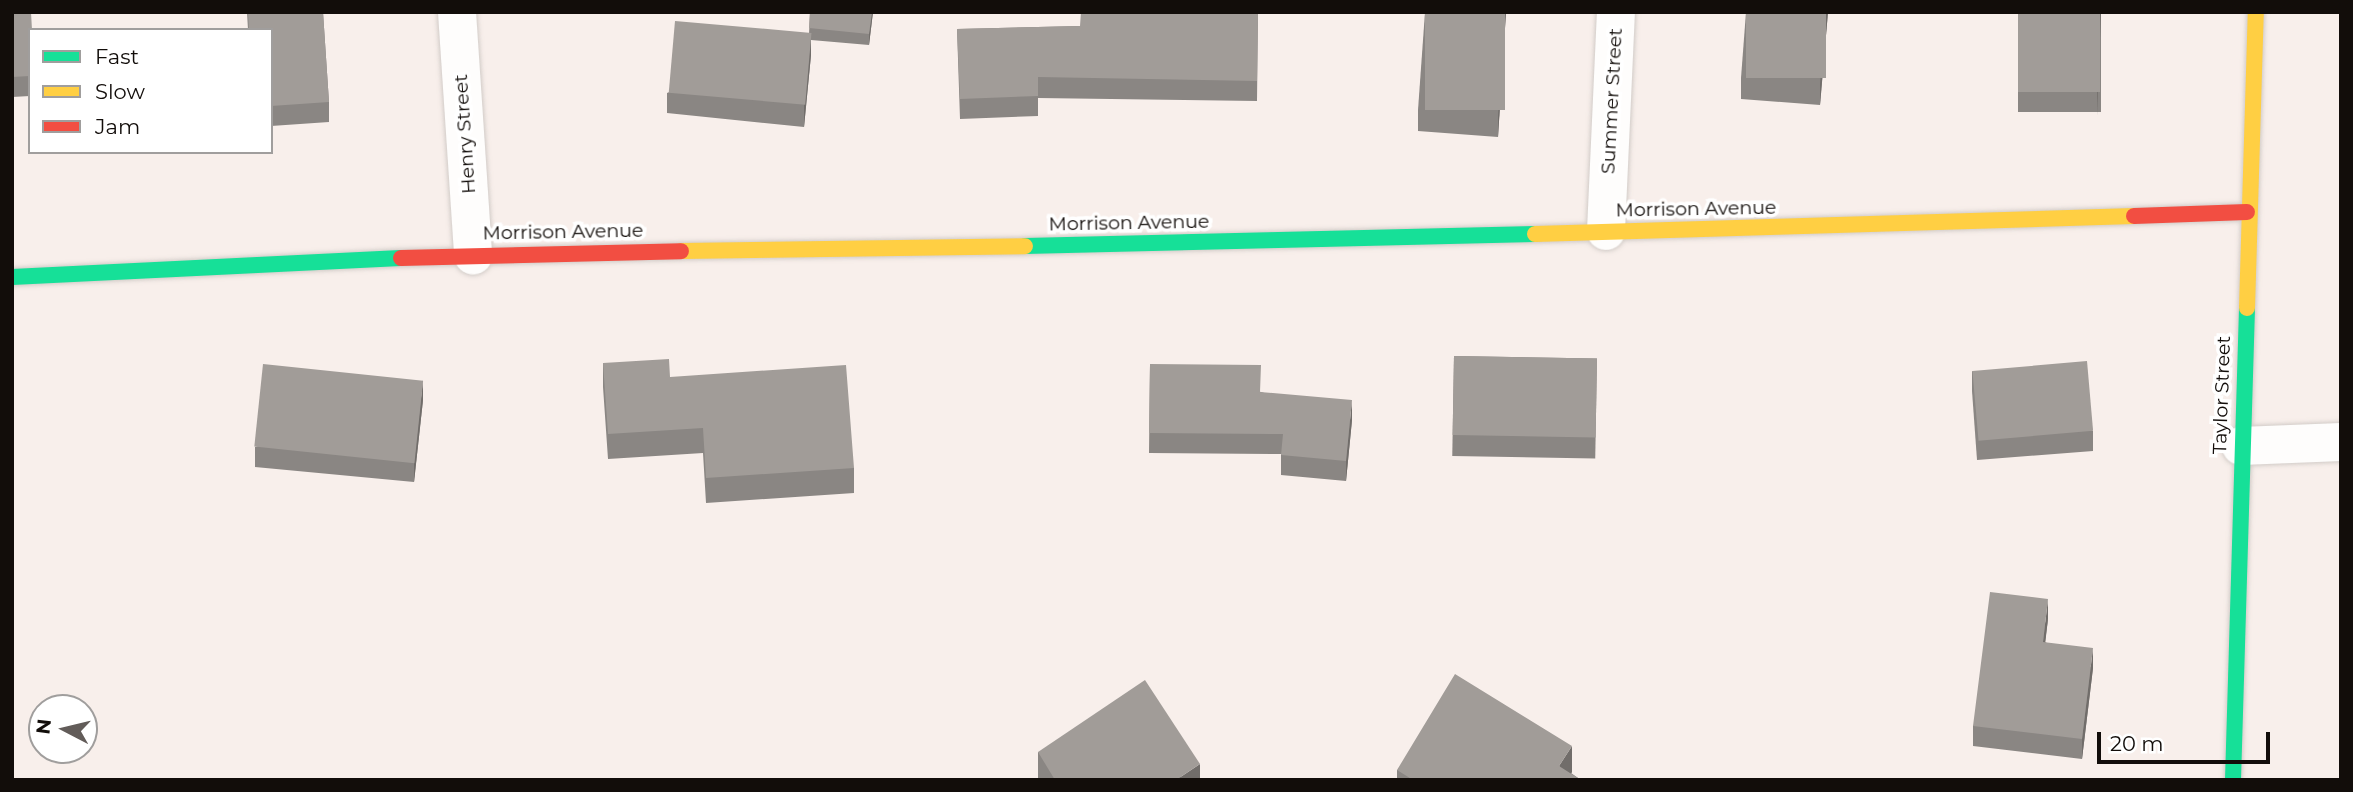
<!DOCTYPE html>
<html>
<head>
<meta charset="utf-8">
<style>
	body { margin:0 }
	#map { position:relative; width:2353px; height:792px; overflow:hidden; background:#f8efeb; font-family:Montserrat,sans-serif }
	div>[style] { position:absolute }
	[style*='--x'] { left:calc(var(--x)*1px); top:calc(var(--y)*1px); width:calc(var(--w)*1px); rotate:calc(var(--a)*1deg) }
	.roads { filter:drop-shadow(0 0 2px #d2ccc8) drop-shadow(0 0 2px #d2ccc8) }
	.street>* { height:38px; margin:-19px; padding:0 19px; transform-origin:19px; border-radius:19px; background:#fefdfc }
	.fast>* { height:16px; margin:-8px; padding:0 8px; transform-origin:8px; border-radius:8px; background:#16e098 }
	.slow>* { height:16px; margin:-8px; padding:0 8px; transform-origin:8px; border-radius:8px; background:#ffcf43 }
	.jam>* { height:16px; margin:-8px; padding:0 8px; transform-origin:8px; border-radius:8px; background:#f24e42 }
	.wall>* { inset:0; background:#8a8683; transform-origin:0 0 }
	.shaded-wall>* { inset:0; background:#716d6a }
	.building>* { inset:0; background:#a19c98; transform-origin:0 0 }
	span { translate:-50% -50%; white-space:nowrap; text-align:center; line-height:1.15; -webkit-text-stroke:7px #fff; paint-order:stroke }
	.street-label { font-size:19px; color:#120d0a }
	.frame { position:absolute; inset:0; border:14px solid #120d0a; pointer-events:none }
	.legend { position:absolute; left:28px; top:28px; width:245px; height:126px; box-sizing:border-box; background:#fff; border:2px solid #a09e9d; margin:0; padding:9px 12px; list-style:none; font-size:21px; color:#120d0a }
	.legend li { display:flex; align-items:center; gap:14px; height:35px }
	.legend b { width:35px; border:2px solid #a09e9d }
	.north { position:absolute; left:28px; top:694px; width:70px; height:70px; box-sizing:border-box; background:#fff; border:2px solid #a09e9d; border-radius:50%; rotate:277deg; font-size:19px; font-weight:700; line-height:28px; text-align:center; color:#120d0a }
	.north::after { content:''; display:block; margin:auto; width:24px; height:32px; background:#625c59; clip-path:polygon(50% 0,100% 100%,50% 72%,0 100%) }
	.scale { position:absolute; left:2097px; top:732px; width:173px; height:32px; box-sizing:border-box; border:4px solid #120d0a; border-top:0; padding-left:9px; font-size:21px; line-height:24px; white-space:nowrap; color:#120d0a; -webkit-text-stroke:5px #fff; paint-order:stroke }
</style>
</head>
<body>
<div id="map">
	<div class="roads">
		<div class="street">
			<i style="--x:457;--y:12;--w:244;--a:86.2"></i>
			<i style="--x:1606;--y:231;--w:219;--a:-87.4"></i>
			<i style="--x:2241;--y:446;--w:100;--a:-2.3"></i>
		</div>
		<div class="fast">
			<i style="--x:1025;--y:246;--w:510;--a:-1.35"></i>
			<i style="--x:12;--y:277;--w:389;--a:-2.8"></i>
			<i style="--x:2233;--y:780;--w:472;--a:-88.3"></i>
		</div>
		<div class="slow">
			<i style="--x:1535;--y:234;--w:599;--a:-1.72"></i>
			<i style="--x:681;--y:251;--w:344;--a:-0.8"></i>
			<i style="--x:2247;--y:308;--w:296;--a:-88.3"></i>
		</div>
		<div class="jam">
			<i style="--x:2134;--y:216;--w:113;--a:-2"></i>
			<i style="--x:401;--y:258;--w:280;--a:-1.4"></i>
		</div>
	</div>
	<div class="wall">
		<i style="clip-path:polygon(12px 12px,30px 30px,30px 96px,12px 97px)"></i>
		<i style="clip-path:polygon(247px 12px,323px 12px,329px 102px,329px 122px,271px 126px,271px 30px,248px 30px)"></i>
		<i style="clip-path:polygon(810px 12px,873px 12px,869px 45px,811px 40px,811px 55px,804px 127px,667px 113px,667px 93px,809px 34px)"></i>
		<i style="clip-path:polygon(1258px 12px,1257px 101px,1038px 98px,1038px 116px,960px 119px,957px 29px,1080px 26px)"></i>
		<i style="clip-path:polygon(1425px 12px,1506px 12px,1498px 137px,1418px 131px,1418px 110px)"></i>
		<i style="clip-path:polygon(1746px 12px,1828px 12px,1820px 105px,1741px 99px,1741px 78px)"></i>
		<i style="left:2018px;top:12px;width:83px;height:100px"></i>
		<i style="left:1454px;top:356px;width:143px;height:100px;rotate:1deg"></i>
		<i style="clip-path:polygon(603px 363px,670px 377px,854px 468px,854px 493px,706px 503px,703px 453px,608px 459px,603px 387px)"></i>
		<i style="clip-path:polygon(1150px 364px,1261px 392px,1352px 420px,1346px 481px,1281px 475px,1281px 454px,1149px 453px)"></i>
		<i style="clip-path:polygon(1972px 371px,2093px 431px,2093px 451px,1977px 460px,1972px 391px)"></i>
		<i style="clip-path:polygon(423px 400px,414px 482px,255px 467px,255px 447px)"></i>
		<i style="clip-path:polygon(2048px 619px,2045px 642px,2093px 668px,2082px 759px,1973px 746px,1973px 726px)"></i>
		<i style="clip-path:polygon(1038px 752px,1200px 780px,1038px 780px)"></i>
		<i style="clip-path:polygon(1397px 770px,1572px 772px,1571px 773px,1581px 780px,1397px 780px)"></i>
	</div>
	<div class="shaded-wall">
		<i style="clip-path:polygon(872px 12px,873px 12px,869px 45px,869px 34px)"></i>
		<i style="clip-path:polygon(1505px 12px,1506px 12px,1498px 137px,1498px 117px)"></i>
		<i style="clip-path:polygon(1826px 12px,1828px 12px,1820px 105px,1820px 84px)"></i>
		<i style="clip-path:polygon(2100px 12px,2101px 12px,2097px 115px,2097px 95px)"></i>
		<i style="clip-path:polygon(811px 34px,811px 55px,804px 127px,804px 106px)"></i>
		<i style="clip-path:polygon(423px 380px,423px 400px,414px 482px,414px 462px)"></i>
		<i style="clip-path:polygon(1352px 400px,1352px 420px,1346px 481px,1346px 461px)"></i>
		<i style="clip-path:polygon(2048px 599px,2048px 619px,2043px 662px,2043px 642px)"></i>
		<i style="clip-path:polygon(2093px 648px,2093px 668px,2082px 759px,2082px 739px)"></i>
		<i style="clip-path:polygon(1572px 746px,1572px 772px,1567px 780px,1559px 766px)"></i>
		<i style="clip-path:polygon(1200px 764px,1200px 780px,1176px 780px)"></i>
	</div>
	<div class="building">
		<i style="clip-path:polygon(12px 12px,31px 12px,32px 30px,30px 30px,30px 76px,12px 77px)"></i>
		<i style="clip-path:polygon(248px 12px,323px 12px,329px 102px,271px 106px,271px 30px,249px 30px)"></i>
		<i style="clip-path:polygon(810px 12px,872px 12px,869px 34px,809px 28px)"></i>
		<i style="clip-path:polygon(1081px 12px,1258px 12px,1257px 81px,1038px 77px,1038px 96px,960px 99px,957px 29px,1080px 26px)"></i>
		<i style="left:1425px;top:12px;width:80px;height:98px"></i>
		<i style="left:1746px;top:12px;width:80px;height:66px"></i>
		<i style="left:2018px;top:12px;width:82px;height:80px"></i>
		<i style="left:675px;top:21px;width:137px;height:72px;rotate:5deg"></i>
		<i style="left:1454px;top:356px;width:143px;height:79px;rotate:1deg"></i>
		<i style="clip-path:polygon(669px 359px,670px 377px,846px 365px,854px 468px,706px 478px,703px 428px,608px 434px,603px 363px)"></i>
		<i style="left:2087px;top:361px;width:70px;height:115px;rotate:85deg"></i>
		<i style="left:263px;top:364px;width:161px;height:83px;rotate:6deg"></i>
		<i style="clip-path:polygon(1150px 364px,1261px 365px,1260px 392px,1352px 400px,1346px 461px,1281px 455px,1283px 434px,1149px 433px)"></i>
		<i style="clip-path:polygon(1990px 592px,2048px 599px,2043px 642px,2093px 648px,2082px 739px,1973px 726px)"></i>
		<i style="clip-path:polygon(1455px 674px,1572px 746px,1559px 766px,1581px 780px,1413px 780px,1397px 770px)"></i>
		<i style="clip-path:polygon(1145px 680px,1200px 764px,1176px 780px,1055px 780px,1038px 752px)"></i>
	</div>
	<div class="street-label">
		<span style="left:1612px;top:101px;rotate:-87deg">Summer Street</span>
		<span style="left:465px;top:134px;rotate:-94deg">Henry Street</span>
		<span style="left:1696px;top:209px;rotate:-1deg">Morrison Avenue</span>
		<span style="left:1129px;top:223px;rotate:-1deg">Morrison Avenue</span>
		<span style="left:563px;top:232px;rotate:-1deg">Morrison Avenue</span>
		<span style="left:2222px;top:395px;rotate:-88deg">Taylor Street</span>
	</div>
	<div class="frame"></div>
	<ul class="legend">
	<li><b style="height:9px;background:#16e098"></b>Fast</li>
	<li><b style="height:9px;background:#ffcf43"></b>Slow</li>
	<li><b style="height:9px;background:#f24e42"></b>Jam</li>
	</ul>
	<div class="north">N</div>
	<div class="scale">20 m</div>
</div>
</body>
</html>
